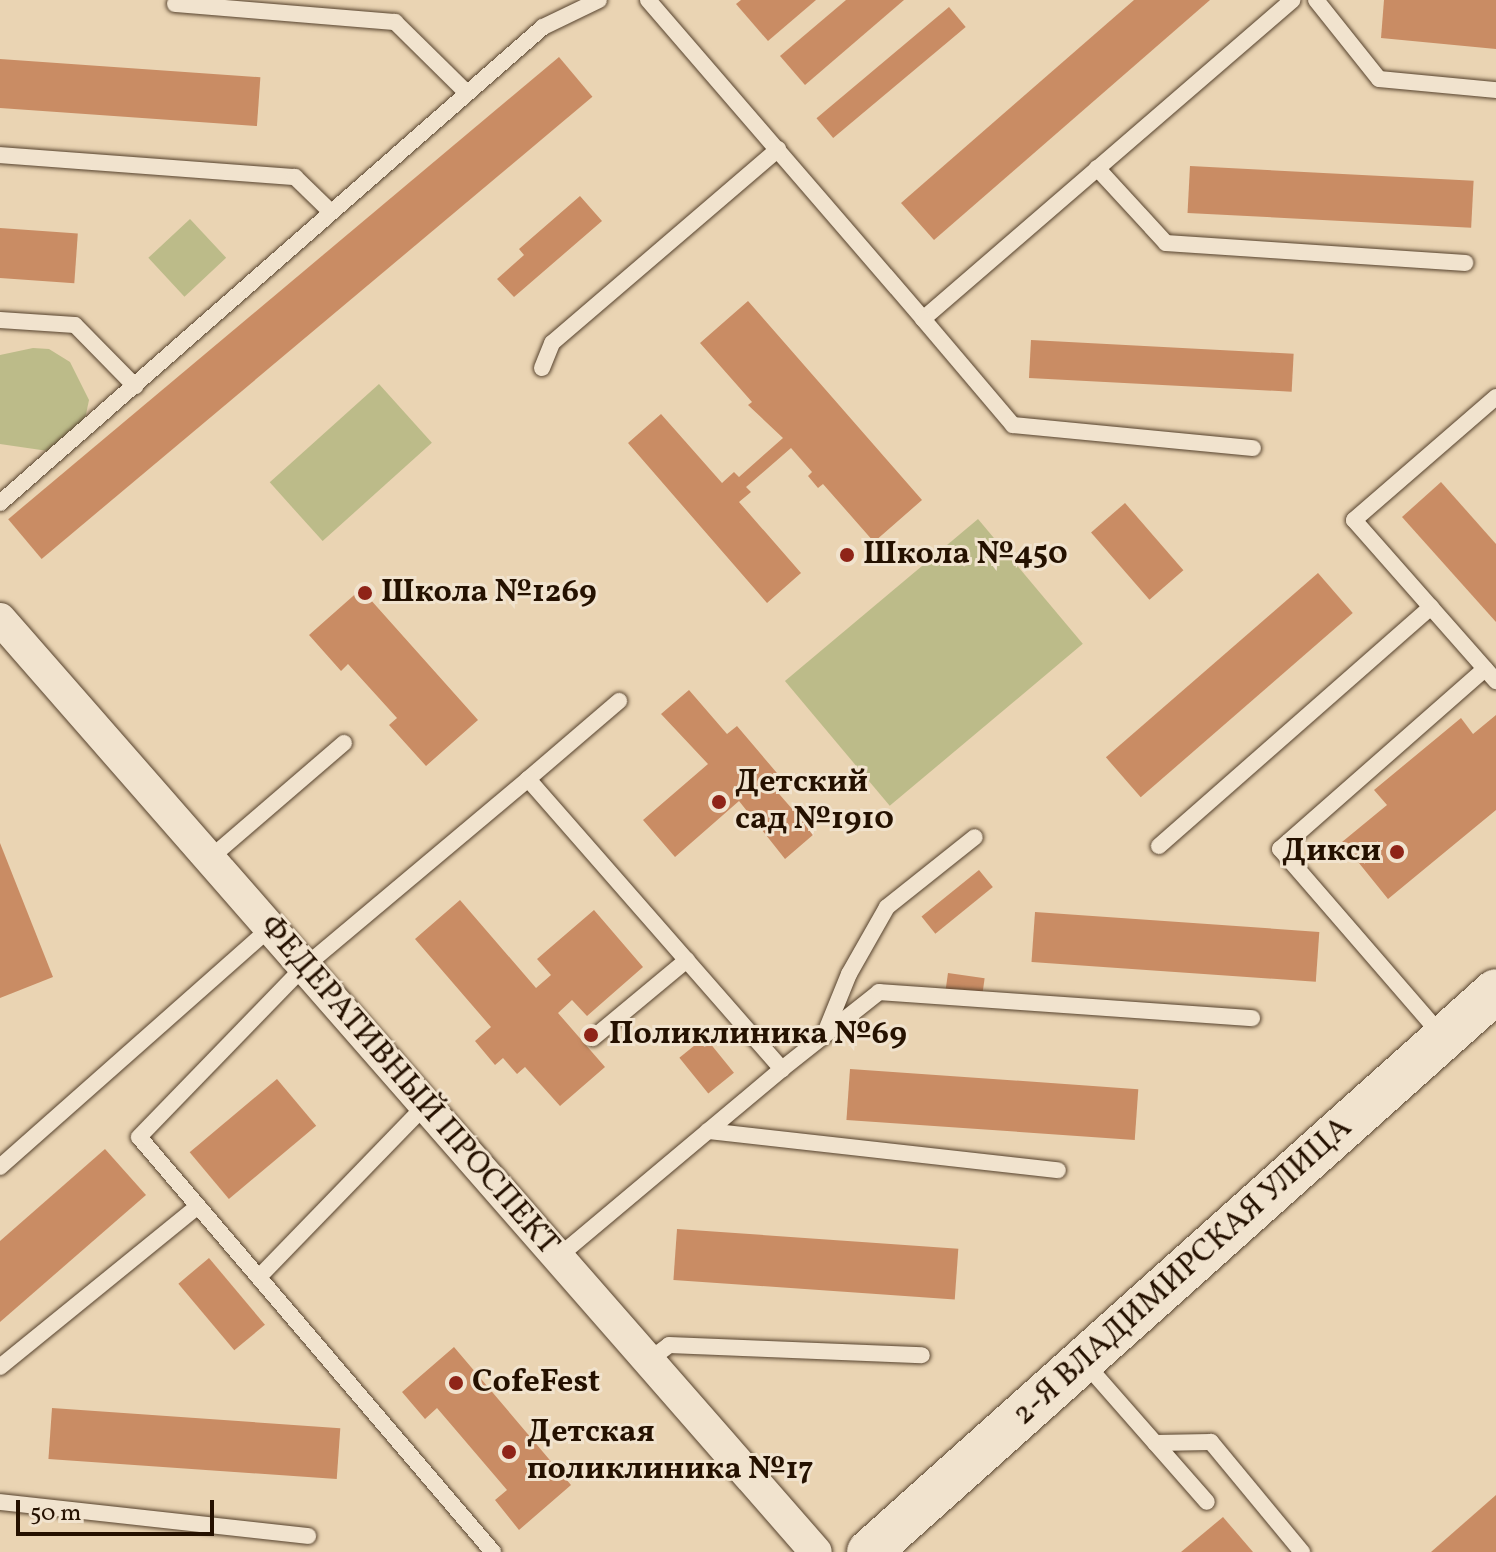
<!DOCTYPE html>
<html>
<head>
<meta charset="utf-8">
<style>
	body { margin:0 }
	#map { position:relative; width:1496px; height:1552px; overflow:hidden; background:#ead4b3; font-family:Vollkorn,serif }
	div>[style] { position:absolute }
	[style*='--x'] { left:calc(var(--x)*1px); top:calc(var(--y)*1px); width:calc(var(--w)*1px); rotate:calc(var(--a)*1deg) }
	.green>* { inset:0; background:#bcbb89; transform-origin:0 0 }
	.building>* { inset:0; background:#c98c64; transform-origin:0 0 }
	.roads { filter:drop-shadow(0 0 2px #56422d) drop-shadow(0 0 2px #56422d) }
	.lane>* { height:16px; margin:-8px; padding:0 8px; transform-origin:8px; border-radius:8px; background:#f1e3ce }
	.street>* { height:32px; margin:-16px; padding:0 16px; transform-origin:16px; border-radius:16px; background:#f1e3ce }
	.secondary>* { height:44px; margin:-22px; padding:0 22px; transform-origin:22px; border-radius:22px; background:#f1e3ce }
	.dots>* { width:22px; height:22px; translate:-50% -50%; box-sizing:border-box; border:4px solid #f1e3ce; border-radius:50% }
	span { translate:-50% -50%; white-space:nowrap; text-align:center; line-height:1.15; -webkit-text-stroke:6px #f1e3ce; paint-order:stroke }
	.poi-label { font-size:32px; color:#251100; font-weight:700 }
	.left { translate:0 -50%; text-align:left }
	.right { translate:-100% -50%; text-align:right }
	.street-label { font-size:32px; color:#251100 }
	.scale { position:absolute; left:16px; top:1500px; width:198px; height:36px; box-sizing:border-box; border:4px solid #251100; border-top:0; padding-left:10px; font-size:24px; line-height:28px; white-space:nowrap; color:#251100; -webkit-text-stroke:6px #f1e3ce; paint-order:stroke }
</style>
</head>
<body>
<div id="map">
	<div class="green">
		<i style="left:190px;top:219px;width:53px;height:57px;rotate:47deg"></i>
		<i style="clip-path:polygon(33px 348px,49px 349px,70px 362px,89px 400px,85px 419px,48px 451px,0 444px,0 355px)"></i>
		<i style="left:379px;top:384px;width:79px;height:147px;rotate:48deg"></i>
		<i style="left:978px;top:519px;width:163px;height:252px;rotate:50deg"></i>
	</div>
	<div class="building">
		<i style="clip-path:polygon(741px 0,816px 0,768px 41px,736px 4px)"></i>
		<i style="clip-path:polygon(846px 0,904px 0,805px 85px,780px 56px)"></i>
		<i style="clip-path:polygon(1134px 0,1210px 0,934px 240px,901px 203px)"></i>
		<i style="clip-path:polygon(1384px 0,1496px 0,1496px 49px,1381px 38px)"></i>
		<i style="left:949px;top:7px;width:26px;height:173px;rotate:50deg"></i>
		<i style="left:559px;top:57px;width:52px;height:719px;rotate:50deg"></i>
		<i style="left:0;top:59px;width:261px;height:49px;rotate:4deg"></i>
		<i style="left:1190px;top:166px;width:284px;height:47px;rotate:3deg"></i>
		<i style="clip-path:polygon(580px 196px,602px 221px,514px 297px,497px 279px,524px 255px,519px 249px)"></i>
		<i style="left:0;top:228px;width:78px;height:50px;rotate:4deg"></i>
		<i style="clip-path:polygon(748px 301px,922px 500px,874px 542px,823px 484px,818px 488px,808px 476px,812px 472px,791px 448px,746px 487px,751px 492px,739px 502px,801px 573px,767px 603px,628px 443px,661px 414px,722px 483px,734px 472px,739px 477px,783px 438px,748px 405px,752px 402px,700px 343px)"></i>
		<i style="left:1031px;top:340px;width:263px;height:38px;rotate:3deg"></i>
		<i style="clip-path:polygon(1441px 482px,1496px 544px,1496px 622px,1402px 517px)"></i>
		<i style="left:1125px;top:503px;width:89px;height:45px;rotate:49deg"></i>
		<i style="left:1318px;top:573px;width:53px;height:281px;rotate:49deg"></i>
		<i style="clip-path:polygon(361px 589px,478px 720px,426px 766px,389px 725px,397px 718px,348px 664px,341px 671px,309px 635px)"></i>
		<i style="clip-path:polygon(689px 690px,727px 734px,737px 726px,782px 779px,773px 787px,814px 834px,785px 859px,739px 801px,675px 857px,643px 820px,708px 764px,661px 714px)"></i>
		<i style="clip-path:polygon(1496px 715px,1496px 810px,1388px 899px,1342px 842px,1387px 805px,1374px 790px,1461px 718px,1473px 734px)"></i>
		<i style="clip-path:polygon(0 843px,53px 977px,0 998px)"></i>
		<i style="left:979px;top:870px;width:22px;height:74px;rotate:51deg"></i>
		<i style="clip-path:polygon(460px 900px,536px 988px,551px 975px,537px 959px,594px 910px,643px 967px,587px 1016px,572px 1000px,558px 1013px,605px 1067px,560px 1106px,525px 1067px,517px 1074px,503px 1058px,495px 1065px,475px 1041px,491px 1027px,415px 939px)"></i>
		<i style="left:1035px;top:912px;width:285px;height:50px;rotate:4deg"></i>
		<i style="left:948px;top:973px;width:37px;height:19px;rotate:8deg"></i>
		<i style="left:705px;top:1037px;width:46px;height:33px;rotate:51deg"></i>
		<i style="left:850px;top:1069px;width:289px;height:51px;rotate:4deg"></i>
		<i style="left:277px;top:1079px;width:61px;height:114px;rotate:50deg"></i>
		<i style="clip-path:polygon(105px 1149px,146px 1195px,0 1322px,0 1241px)"></i>
		<i style="left:677px;top:1229px;width:282px;height:51px;rotate:4deg"></i>
		<i style="left:209px;top:1258px;width:87px;height:40px;rotate:50deg"></i>
		<i style="clip-path:polygon(454px 1347px,571px 1485px,519px 1530px,495px 1500px,507px 1490px,437px 1408px,425px 1419px,402px 1392px)"></i>
		<i style="left:52px;top:1408px;width:289px;height:51px;rotate:4deg"></i>
		<i style="clip-path:polygon(1496px 1495px,1496px 1552px,1431px 1552px)"></i>
		<i style="clip-path:polygon(1223px 1517px,1253px 1552px,1181px 1552px)"></i>
	</div>
	<div class="roads">
		<div class="lane">
			<i style="--x:648;--y:0;--w:421;--a:49.2"></i>
			<i style="--x:923;--y:319;--w:488;--a:-40.8"></i>
			<i style="--x:1316;--y:0;--w:101;--a:51.4"></i>
			<i style="--x:1379;--y:79;--w:118;--a:5.4"></i>
			<i style="--x:175;--y:4;--w:221;--a:4.7"></i>
			<i style="--x:395;--y:22;--w:101;--a:44.6"></i>
			<i style="--x:0;--y:155;--w:296;--a:4.3"></i>
			<i style="--x:295;--y:177;--w:50;--a:44.2"></i>
			<i style="--x:1097;--y:168;--w:102;--a:47.4"></i>
			<i style="--x:1166;--y:243;--w:300;--a:3.8"></i>
			<i style="--x:923;--y:319;--w:139;--a:49.7"></i>
			<i style="--x:1013;--y:425;--w:241;--a:5.5"></i>
			<i style="--x:0;--y:320;--w:75;--a:3.8"></i>
			<i style="--x:75;--y:325;--w:86;--a:45.5"></i>
			<i style="--x:542;--y:368;--w:27;--a:-68"></i>
			<i style="--x:552;--y:343;--w:298;--a:-40.6"></i>
			<i style="--x:1496;--y:397;--w:188;--a:139.1"></i>
			<i style="--x:1354;--y:520;--w:215;--a:48.6"></i>
			<i style="--x:0;--y:503;--w:722;--a:-41.24"></i>
			<i style="--x:543;--y:27;--w:62;--a:-25.7"></i>
			<i style="--x:528;--y:779;--w:120;--a:-40.6"></i>
			<i style="--x:1159;--y:846;--w:362;--a:-41.3"></i>
			<i style="--x:209;--y:859;--w:178;--a:-40.7"></i>
			<i style="--x:825;--y:1033;--w:64;--a:-67.9"></i>
			<i style="--x:849;--y:974;--w:77;--a:-60.4"></i>
			<i style="--x:887;--y:907;--w:112;--a:-38.5"></i>
			<i style="--x:1443;--y:1037;--w:249;--a:-130.9"></i>
			<i style="--x:1280;--y:849;--w:273;--a:-41.3"></i>
			<i style="--x:593;--y:1038;--w:122;--a:-39.7"></i>
			<i style="--x:782;--y:1069;--w:124;--a:-38.4"></i>
			<i style="--x:879;--y:992;--w:374;--a:4"></i>
			<i style="--x:708;--y:1131;--w:352;--a:6.4"></i>
			<i style="--x:0;--y:1167;--w:361;--a:-41.5"></i>
			<i style="--x:259;--y:1277;--w:238;--a:-45.9"></i>
			<i style="--x:648;--y:1361;--w:26;--a:-37"></i>
			<i style="--x:669;--y:1345;--w:253;--a:2.3"></i>
			<i style="--x:1084;--y:1362;--w:186;--a:48.7"></i>
			<i style="--x:0;--y:1367;--w:255;--a:-39.1"></i>
			<i style="--x:1155;--y:1443;--w:56;--a:-1"></i>
			<i style="--x:1211;--y:1442;--w:143;--a:50.4"></i>
			<i style="--x:0;--y:1502;--w:310;--a:6.3"></i>
			<i style="--x:493;--y:1552;--w:545;--a:-130.46"></i>
			<i style="--x:139;--y:1137;--w:235;--a:-45.9"></i>
			<i style="--x:303;--y:968;--w:294;--a:-40"></i>
			<i style="--x:528;--y:779;--w:386;--a:48.8"></i>
			<i style="--x:782;--y:1069;--w:292;--a:140"></i>
		</div>
		<div class="street">
			<i style="--x:0;--y:619;--w:1239;--a:48.83"></i>
		</div>
		<div class="secondary">
			<i style="--x:869;--y:1552;--w:841;--a:-41.82"></i>
		</div>
	</div>
	<div class="dots">
		<i style="left:847px;top:555px;background:#8f2418"></i>
		<i style="left:365px;top:593px;background:#8f2418"></i>
		<i style="left:719px;top:802px;background:#8f2418"></i>
		<i style="left:1397px;top:852px;background:#8f2418"></i>
		<i style="left:591px;top:1035px;background:#8f2418"></i>
		<i style="left:456px;top:1383px;background:#8f2418"></i>
		<i style="left:509px;top:1452px;background:#8f2418"></i>
	</div>
	<div class="poi-label">
		<span class="left" style="left:863px;top:555px">Школа №450</span>
		<span class="left" style="left:381px;top:593px">Школа №1269</span>
		<span class="left" style="left:735px;top:802px">Детский<br>сад №1910</span>
		<span class="right" style="left:1381px;top:852px">Дикси</span>
		<span class="left" style="left:609px;top:1035px">Поликлиника №69</span>
		<span class="left" style="left:472px;top:1383px">CofeFest</span>
		<span class="left" style="left:527px;top:1452px">Детская<br>поликлиника №17</span>
	</div>
	<div class="street-label">
		<span style="left:408px;top:1086px;rotate:49deg">ФЕДЕРАТИВНЫЙ ПРОСПЕКТ</span>
		<span style="left:1183px;top:1272px;rotate:-42deg">2-Я ВЛАДИМИРСКАЯ УЛИЦА</span>
	</div>
	<div class="scale">50 m</div>
</div>
</body>
</html>
